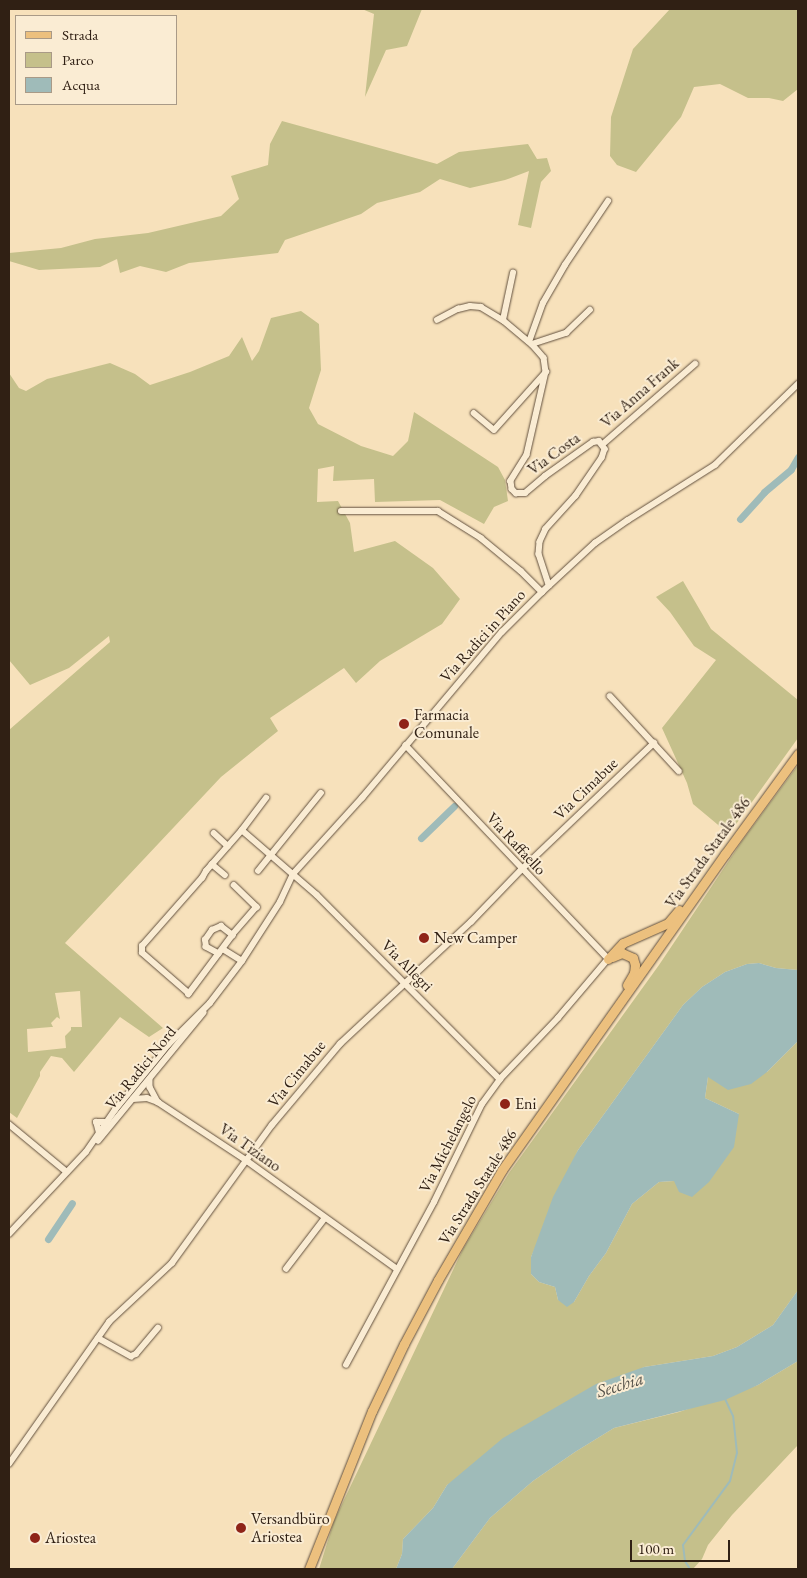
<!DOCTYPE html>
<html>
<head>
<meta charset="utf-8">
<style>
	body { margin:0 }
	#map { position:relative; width:807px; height:1578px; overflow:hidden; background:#f7e1bb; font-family:"EB Garamond",serif }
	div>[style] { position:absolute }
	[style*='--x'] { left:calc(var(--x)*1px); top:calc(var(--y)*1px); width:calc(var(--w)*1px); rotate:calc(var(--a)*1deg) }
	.green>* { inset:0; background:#c5c08b }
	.water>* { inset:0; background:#9fbbb9 }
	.stream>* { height:2px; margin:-1px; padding:0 1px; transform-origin:1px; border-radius:1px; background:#9fbbb9 }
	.canal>* { height:7px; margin:-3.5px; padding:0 3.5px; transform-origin:3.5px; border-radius:3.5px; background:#9fbbb9 }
	.roads { filter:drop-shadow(0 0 1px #62503e) drop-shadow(0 0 1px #62503e) }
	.street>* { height:5.5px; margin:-2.75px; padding:0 2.75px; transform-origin:2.75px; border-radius:2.75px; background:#faecd3 }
	.primary>* { height:9px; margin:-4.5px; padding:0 4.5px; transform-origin:4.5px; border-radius:4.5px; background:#ecc07e }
	.dots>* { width:14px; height:14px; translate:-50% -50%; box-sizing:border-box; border:2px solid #faecd3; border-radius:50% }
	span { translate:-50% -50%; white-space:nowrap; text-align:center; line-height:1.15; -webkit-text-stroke:4px #faecd3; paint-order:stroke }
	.street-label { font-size:16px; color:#302014 }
	.poi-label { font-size:16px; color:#302014 }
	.left { translate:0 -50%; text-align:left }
	.water-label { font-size:18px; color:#514e46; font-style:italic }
	.frame { position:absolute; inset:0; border:10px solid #302014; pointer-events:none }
	.legend { position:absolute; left:15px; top:15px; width:162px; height:90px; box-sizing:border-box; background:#faecd3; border:1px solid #a99a87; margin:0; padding:6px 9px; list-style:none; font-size:15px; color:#302014 }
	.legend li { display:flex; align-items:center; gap:10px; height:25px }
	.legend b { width:25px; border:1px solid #a99a87 }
	.scale { position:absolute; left:630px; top:1540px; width:100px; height:22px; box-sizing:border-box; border:2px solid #302014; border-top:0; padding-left:6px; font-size:15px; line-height:18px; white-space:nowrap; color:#302014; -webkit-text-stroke:4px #faecd3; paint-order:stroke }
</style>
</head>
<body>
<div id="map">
	<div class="green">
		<i style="clip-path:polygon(362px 9px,422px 9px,407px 46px,386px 50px,365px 97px,374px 14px)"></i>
		<i style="clip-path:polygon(670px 9px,798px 9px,798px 89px,783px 101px,769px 98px,748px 98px,720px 84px,694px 87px,681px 117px,636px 172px,617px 165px,610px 156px,611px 117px,633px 49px)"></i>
		<i style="clip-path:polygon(282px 121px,437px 164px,459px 152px,528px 144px,537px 159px,547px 158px,551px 171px,541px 182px,531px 228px,518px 225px,529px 171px,505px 180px,470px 188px,440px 179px,420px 192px,377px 203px,361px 214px,285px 240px,278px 253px,189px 263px,166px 272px,140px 266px,120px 273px,117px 259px,100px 267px,39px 270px,9px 261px,9px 253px,61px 248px,95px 239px,148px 233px,221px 216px,239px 199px,231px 176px,268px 165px,270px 144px)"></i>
		<i style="clip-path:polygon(evenodd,301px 311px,319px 324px,321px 370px,309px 408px,318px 424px,361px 446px,393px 456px,408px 441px,414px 412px,498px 467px,505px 480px,508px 501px,494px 507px,484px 524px,440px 500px,375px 502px,374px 479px,333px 481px,334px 466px,318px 469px,317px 502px,338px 501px,350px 523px,354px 552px,395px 541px,433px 568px,460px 599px,442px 624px,380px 661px,356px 683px,344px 668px,270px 718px,278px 731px,221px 777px,65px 943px,163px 1028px,149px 1037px,120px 1017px,74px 1072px,62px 1058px,51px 1056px,40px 1072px,40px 1076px,17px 1118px,9px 1112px,9px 730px,110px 642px,109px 636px,69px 668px,30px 685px,9px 660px,9px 373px,19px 388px,26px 391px,47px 379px,110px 363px,135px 374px,150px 385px,190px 372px,229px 356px,242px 337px,252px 361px,259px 351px,271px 318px,301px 311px,80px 991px,82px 1027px,71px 1027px,71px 1030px,65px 1036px,66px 1048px,28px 1052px,27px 1029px,51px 1027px,53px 1027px,51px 1023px,57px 1017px,60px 1019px,55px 993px,80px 991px)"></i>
		<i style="clip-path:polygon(683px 581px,711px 629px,798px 700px,798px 738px,729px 834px,693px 804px,687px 783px,662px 728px,716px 660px,694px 646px,670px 612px,656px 597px)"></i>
		<i style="clip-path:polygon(798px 765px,798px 970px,776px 968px,759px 963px,747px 964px,725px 972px,702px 987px,683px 1005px,578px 1150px,531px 1257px,531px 1274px,539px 1282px,555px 1287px,558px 1300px,574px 1302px,589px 1276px,606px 1253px,632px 1204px,659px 1182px,674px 1181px,739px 1114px,705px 1098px,708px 1077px,767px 1072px,798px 1041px,798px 1290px,773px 1325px,737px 1347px,713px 1356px,644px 1367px,447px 1485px,433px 1508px,403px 1539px,402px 1554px,396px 1569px,319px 1569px,334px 1521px,463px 1249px,509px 1173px,659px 965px,742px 841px)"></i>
		<i style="clip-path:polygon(798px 1361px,798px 1445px,732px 1515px,708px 1545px,702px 1559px,693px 1569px,452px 1569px,490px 1518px,533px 1481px,575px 1452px,614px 1428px,679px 1412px,758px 1385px)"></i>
	</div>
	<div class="water">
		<i style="clip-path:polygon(759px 963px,776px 968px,798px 970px,798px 1041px,767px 1072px,751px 1084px,728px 1090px,708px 1077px,705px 1098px,739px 1114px,734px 1147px,709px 1182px,692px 1197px,679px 1192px,674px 1181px,659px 1182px,632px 1204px,606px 1253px,589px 1276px,574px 1302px,567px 1307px,558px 1300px,555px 1287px,539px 1282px,531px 1274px,531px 1257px,553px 1197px,578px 1150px,683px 1005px,702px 987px,725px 972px,747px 964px)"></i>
		<i style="clip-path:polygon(798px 1290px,798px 1361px,758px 1385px,725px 1400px,614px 1428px,575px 1452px,533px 1481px,490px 1518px,452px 1569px,396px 1569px,402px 1554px,403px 1539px,433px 1508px,447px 1485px,503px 1438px,596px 1384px,644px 1367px,713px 1356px,737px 1347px,773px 1325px)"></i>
	</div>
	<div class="stream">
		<i style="--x:690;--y:1569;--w:9;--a:-122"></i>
		<i style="--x:685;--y:1561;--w:16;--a:-97"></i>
		<i style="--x:683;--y:1545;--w:79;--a:-53.7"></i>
		<i style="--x:730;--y:1481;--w:29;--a:-76"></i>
		<i style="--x:737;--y:1453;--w:37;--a:-96"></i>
		<i style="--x:733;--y:1416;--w:19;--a:-115"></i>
	</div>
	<div class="canal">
		<i style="--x:740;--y:519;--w:36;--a:-48"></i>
		<i style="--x:764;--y:492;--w:35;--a:-40"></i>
		<i style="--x:791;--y:469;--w:14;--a:-60"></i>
		<i style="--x:421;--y:838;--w:46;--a:-44.1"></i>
		<i style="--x:48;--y:1239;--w:43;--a:-56.3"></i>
	</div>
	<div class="roads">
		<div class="street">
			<i style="--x:437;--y:320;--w:24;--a:-28"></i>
			<i style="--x:458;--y:309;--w:12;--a:-14"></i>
			<i style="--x:470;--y:306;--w:11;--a:5"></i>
			<i style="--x:481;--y:307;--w:26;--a:31"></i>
			<i style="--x:503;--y:320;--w:38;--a:40"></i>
			<i style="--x:532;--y:344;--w:18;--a:49"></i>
			<i style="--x:544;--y:358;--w:14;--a:82"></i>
			<i style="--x:546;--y:372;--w:85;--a:102.9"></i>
			<i style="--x:527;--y:455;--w:31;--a:122"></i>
			<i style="--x:511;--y:481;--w:8;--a:83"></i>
			<i style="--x:512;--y:489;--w:6;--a:45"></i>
			<i style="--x:516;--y:493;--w:9;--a:0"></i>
			<i style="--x:525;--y:493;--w:26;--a:-40"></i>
			<i style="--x:545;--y:476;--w:59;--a:-35.3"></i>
			<i style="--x:593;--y:442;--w:6;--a:-9"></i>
			<i style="--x:599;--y:441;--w:10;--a:53"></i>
			<i style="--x:605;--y:449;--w:9;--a:108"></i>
			<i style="--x:602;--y:458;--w:46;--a:124.4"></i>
			<i style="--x:576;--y:496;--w:45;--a:132.3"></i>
			<i style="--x:546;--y:529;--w:14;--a:115"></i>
			<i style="--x:540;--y:542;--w:12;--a:95"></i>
			<i style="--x:539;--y:554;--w:33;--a:72"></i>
			<i style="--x:503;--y:320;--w:48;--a:-78"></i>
			<i style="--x:529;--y:342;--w:41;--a:-70.3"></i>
			<i style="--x:543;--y:303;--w:44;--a:-59.9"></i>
			<i style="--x:565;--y:265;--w:77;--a:-56.1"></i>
			<i style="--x:532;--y:344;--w:36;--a:-18"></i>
			<i style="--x:566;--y:333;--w:33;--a:-44"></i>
			<i style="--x:474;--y:413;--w:26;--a:40"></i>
			<i style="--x:494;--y:430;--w:78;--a:-48.1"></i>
			<i style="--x:603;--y:444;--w:122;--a:-41"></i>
			<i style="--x:341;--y:511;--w:97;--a:0"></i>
			<i style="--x:438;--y:511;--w:51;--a:32.1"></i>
			<i style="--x:481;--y:538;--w:52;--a:39.5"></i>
			<i style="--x:521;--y:571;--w:30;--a:45"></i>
			<i style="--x:610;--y:696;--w:102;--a:47.4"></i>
			<i style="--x:242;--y:830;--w:99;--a:40.9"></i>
			<i style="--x:317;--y:895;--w:260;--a:45.2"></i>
			<i style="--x:214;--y:833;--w:19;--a:43"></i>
			<i style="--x:212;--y:864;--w:17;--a:40"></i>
			<i style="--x:258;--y:871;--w:100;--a:-51.1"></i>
			<i style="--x:234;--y:885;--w:32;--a:44"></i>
			<i style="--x:257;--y:907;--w:37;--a:131"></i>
			<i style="--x:233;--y:935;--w:74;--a:126.7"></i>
			<i style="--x:189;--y:994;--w:62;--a:-138.9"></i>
			<i style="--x:142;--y:953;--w:7;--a:-90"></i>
			<i style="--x:142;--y:946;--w:91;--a:-48.6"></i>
			<i style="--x:202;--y:878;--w:8;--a:-60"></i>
			<i style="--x:206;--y:871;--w:55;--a:-48.7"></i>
			<i style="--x:242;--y:830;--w:40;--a:-53"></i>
			<i style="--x:223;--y:949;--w:22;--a:32"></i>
			<i style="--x:219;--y:954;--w:15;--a:-152"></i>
			<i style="--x:206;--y:947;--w:7;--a:-98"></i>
			<i style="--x:205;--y:940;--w:12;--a:-55"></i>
			<i style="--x:212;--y:930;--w:10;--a:-24"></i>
			<i style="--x:221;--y:926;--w:15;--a:37"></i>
			<i style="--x:150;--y:1079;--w:8;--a:90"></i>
			<i style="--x:150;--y:1087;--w:17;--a:62"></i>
			<i style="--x:133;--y:1099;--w:14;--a:-4"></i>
			<i style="--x:147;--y:1098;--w:12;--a:20"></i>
			<i style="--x:158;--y:1102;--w:105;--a:33.4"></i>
			<i style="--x:246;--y:1160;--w:186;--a:35.8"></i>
			<i style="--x:9;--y:1124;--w:75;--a:39.6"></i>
			<i style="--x:99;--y:1133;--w:11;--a:-105"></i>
			<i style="--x:96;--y:1122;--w:11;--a:0"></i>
			<i style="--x:98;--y:1141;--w:166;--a:-50.6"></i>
			<i style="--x:9;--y:1234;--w:112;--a:-46.8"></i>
			<i style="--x:86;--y:1152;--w:51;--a:-55.4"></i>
			<i style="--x:115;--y:1110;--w:84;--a:-50.8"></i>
			<i style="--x:168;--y:1045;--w:59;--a:-45"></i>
			<i style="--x:210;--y:1003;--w:53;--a:-52.7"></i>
			<i style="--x:242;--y:961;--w:70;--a:-57.2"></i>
			<i style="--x:280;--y:902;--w:31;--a:-65"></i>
			<i style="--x:293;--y:874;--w:103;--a:-47.8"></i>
			<i style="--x:362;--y:798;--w:217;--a:-49.9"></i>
			<i style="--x:502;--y:632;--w:57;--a:-45"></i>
			<i style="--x:542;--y:592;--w:72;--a:-42.8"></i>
			<i style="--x:595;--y:543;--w:40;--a:-34.9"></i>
			<i style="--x:628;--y:520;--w:103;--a:-32.3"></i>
			<i style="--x:715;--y:465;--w:116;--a:-44.3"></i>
			<i style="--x:286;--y:1269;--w:64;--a:-52.6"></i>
			<i style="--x:98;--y:1338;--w:38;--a:29"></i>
			<i style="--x:131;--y:1356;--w:5;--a:-22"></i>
			<i style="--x:136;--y:1354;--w:34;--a:-50"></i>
			<i style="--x:346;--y:1365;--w:185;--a:-61.6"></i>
			<i style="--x:434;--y:1202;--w:109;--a:-63.9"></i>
			<i style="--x:482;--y:1104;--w:31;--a:-54"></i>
			<i style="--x:500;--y:1079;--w:84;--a:-46.4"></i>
			<i style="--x:558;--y:1018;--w:77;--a:-49.7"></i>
			<i style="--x:608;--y:959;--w:294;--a:-133.5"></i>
			<i style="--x:9;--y:1464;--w:174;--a:-54.8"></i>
			<i style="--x:109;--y:1322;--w:86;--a:-43.1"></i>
			<i style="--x:172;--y:1263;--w:170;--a:-54.1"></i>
			<i style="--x:272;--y:1125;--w:106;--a:-50"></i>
			<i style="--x:340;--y:1044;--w:179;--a:-43"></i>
			<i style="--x:471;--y:922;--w:72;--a:-46.1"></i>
			<i style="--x:521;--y:870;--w:184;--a:-43.7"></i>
		</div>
		<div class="primary">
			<i style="--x:612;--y:957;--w:11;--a:-22"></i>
			<i style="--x:622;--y:953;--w:12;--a:24"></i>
			<i style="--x:633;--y:958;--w:7;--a:74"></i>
			<i style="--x:635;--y:965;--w:8;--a:97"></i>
			<i style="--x:634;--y:973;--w:14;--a:120"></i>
			<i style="--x:608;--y:959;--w:22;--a:-47"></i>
			<i style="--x:623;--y:943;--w:49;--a:-24"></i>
			<i style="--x:668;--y:923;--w:17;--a:-50"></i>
			<i style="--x:309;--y:1569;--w:170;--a:-68.3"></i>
			<i style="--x:372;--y:1411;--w:74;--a:-64.5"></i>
			<i style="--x:404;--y:1344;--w:72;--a:-62"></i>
			<i style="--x:438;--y:1280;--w:127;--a:-59.8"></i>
			<i style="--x:502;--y:1170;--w:387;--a:-54.8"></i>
			<i style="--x:725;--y:854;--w:124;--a:-53.9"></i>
		</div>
	</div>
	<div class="dots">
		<i style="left:404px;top:724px;background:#8f2418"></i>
		<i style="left:424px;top:938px;background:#8f2418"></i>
		<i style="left:505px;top:1104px;background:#8f2418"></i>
		<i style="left:241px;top:1528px;background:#8f2418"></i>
		<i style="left:35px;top:1538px;background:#8f2418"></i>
	</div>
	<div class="street-label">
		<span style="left:640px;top:393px;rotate:-41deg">Via Anna Frank</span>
		<span style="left:554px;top:454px;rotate:-36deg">Via Costa</span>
		<span style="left:483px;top:636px;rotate:-48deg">Via Radici in Piano</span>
		<span style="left:586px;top:789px;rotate:-44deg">Via Cimabue</span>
		<span style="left:516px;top:844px;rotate:47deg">Via Raffaello</span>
		<span style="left:708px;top:853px;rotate:-54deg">Via Strada Statale 486</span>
		<span style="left:407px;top:966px;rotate:45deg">Via Allegri</span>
		<span style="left:141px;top:1068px;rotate:-51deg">Via Radici Nord</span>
		<span style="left:297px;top:1074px;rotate:-51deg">Via Cimabue</span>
		<span style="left:448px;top:1144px;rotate:-63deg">Via Michelangelo</span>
		<span style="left:250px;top:1148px;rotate:35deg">Via Tiziano</span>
		<span style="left:478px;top:1187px;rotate:-58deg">Via Strada Statale 486</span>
	</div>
	<div class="poi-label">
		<span class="left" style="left:414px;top:724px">Farmacia<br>Comunale</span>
		<span class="left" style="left:434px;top:938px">New Camper</span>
		<span class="left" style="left:515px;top:1104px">Eni</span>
		<span class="left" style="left:251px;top:1528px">Versandbüro<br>Ariostea</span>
		<span class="left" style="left:45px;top:1538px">Ariostea</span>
	</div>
	<div class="water-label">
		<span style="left:620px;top:1385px;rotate:-17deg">Secchia</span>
	</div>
	<div class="frame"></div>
	<ul class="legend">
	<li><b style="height:6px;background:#ecc07e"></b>Strada</li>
	<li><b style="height:14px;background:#c5c08b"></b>Parco</li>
	<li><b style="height:14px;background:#9fbbb9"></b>Acqua</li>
	</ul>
	<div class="scale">100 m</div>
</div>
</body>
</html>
